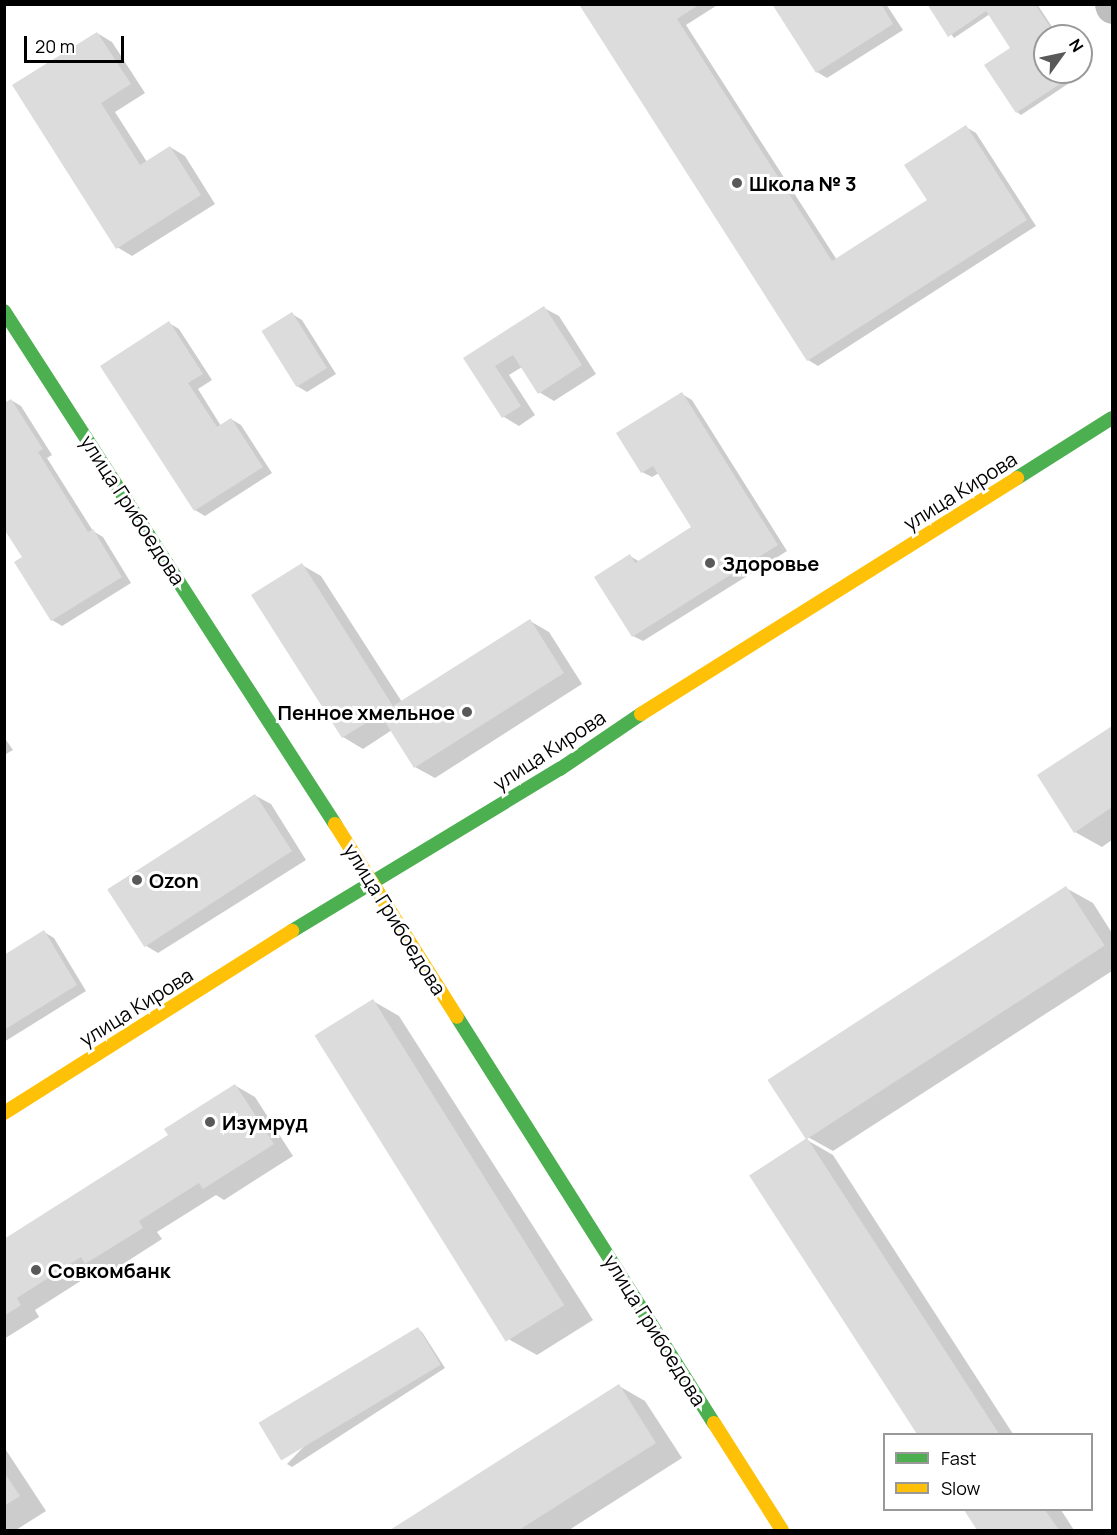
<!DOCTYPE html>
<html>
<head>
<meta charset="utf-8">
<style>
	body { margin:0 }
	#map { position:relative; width:1117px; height:1535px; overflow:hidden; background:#fff; font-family:Manrope,sans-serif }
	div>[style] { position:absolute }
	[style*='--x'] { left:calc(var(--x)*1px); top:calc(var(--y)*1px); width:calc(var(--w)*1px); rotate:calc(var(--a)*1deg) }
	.shadow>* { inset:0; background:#0003 }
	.building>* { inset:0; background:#dcdcdc; transform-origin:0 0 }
	.street>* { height:33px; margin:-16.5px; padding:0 16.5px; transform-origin:16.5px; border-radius:16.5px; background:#bebebe }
	.fast>* { height:14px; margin:-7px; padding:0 7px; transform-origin:7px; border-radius:7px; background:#4caf50 }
	.slow>* { height:14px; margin:-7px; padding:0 7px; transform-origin:7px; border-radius:7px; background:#ffc107 }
	.dots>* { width:16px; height:16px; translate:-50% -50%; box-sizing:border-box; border:3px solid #fff; border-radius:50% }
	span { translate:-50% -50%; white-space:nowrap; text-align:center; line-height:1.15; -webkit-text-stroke:6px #fff; paint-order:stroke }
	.poi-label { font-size:20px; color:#000; font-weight:700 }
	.left { translate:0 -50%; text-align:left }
	.right { translate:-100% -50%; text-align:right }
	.street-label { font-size:20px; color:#000 }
	.frame { position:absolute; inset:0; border:6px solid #000; pointer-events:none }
	.legend { position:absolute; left:883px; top:1433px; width:210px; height:78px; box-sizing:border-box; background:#fff; border:2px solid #999; margin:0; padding:8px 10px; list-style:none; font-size:18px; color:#000 }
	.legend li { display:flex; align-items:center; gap:12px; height:30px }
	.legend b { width:30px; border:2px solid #999 }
	.north { position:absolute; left:1033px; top:24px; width:60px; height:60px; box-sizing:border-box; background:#fff; border:2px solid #999; border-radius:50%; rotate:57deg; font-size:16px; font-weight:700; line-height:24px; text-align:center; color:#000 }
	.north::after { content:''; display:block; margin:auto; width:21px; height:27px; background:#595959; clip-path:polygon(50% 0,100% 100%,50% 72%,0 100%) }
	.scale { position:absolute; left:24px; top:36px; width:100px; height:27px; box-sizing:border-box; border:3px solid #000; border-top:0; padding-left:8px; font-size:18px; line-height:21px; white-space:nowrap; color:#000; -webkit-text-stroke:4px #fff; paint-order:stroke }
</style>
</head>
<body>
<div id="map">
	<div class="shadow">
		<i style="clip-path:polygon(585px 4px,719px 4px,686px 25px,837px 260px,929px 201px,966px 127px,976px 133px,1036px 226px,818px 366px,808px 360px)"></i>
		<i style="clip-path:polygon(774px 4px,886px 4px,903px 30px,827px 78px,817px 72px)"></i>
		<i style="clip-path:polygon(928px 4px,1037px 4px,1058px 36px,1045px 36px,1045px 72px,1081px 71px,1083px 74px,1021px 115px,1017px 112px,1012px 48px,990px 14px,954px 38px)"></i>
		<i style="clip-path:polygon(97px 33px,112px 42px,145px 93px,115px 112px,147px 162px,170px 147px,185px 156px,215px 204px,132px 256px,117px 247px,14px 86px)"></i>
		<i style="clip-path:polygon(544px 308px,559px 316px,596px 374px,554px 401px,539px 392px,522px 367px,509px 375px,535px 415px,519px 426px,504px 417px,466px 359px)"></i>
		<i style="clip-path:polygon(292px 314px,302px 320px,336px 374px,307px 392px,297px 386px)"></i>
		<i style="clip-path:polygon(169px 323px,179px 329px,212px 380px,198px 389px,221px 426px,231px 419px,241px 425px,272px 473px,205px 516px,195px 510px)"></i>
		<i style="clip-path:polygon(682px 394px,692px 400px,787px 551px,643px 641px,633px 636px,630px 556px,640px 562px,694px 528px,659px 473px,652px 477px,642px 472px)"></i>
		<i style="clip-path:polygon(11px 400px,21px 406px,52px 455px,47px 458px,93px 531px,103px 537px,131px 583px,62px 626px,52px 620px,24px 558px)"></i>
		<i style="clip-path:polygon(302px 565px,321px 576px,402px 702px,530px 621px,549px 632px,582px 684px,435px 778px,415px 767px,392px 730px,363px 749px,343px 737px,253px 596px)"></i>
		<i style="clip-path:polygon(1112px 728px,1112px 840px,1102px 847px,1075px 832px,1039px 776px)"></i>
		<i style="clip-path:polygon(4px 737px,13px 750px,4px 755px)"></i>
		<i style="clip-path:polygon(256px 796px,271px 804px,306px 860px,158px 953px,143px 944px,108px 889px)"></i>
		<i style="clip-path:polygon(1066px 888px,1093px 903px,1112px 933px,1112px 971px,833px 1151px,806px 1136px)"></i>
		<i style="clip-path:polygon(44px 932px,54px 938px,86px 991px,4px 1042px,4px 957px)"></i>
		<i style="clip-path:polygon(373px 1001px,399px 1016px,593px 1320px,537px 1355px,510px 1340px)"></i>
		<i style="clip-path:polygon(236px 1086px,255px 1097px,293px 1156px,224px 1200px,216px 1195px,157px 1232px,162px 1239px,106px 1275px,98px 1270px,35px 1310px,39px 1317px,4px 1339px,4px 1241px,170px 1136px)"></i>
		<i style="clip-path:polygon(807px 1140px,833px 1155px,1013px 1434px,918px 1434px,751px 1176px)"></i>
		<i style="clip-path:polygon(418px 1329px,422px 1332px,445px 1368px,292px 1467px,287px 1464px)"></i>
		<i style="clip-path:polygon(619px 1386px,645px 1401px,682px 1458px,569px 1530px,393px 1530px)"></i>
		<i style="clip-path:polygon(4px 1447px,46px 1511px,16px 1530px,4px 1530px)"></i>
		<i style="clip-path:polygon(966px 1510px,1061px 1510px,1074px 1530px,979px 1530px)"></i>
	</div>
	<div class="building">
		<i style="clip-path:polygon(582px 4px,700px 4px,677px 19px,832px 261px,927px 200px,904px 165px,966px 125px,1027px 220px,807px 361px,580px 6px)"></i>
		<i style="clip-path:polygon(772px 4px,881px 4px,893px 24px,816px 73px)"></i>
		<i style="clip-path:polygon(927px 4px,1035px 4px,1056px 36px,1045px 36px,1045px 72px,1078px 72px,1016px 113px,984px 65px,1010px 48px,986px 11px,948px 37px)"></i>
		<i style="clip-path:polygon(97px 32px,131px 84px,101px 103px,140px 165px,170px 146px,201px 195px,116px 249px,12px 85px)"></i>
		<i style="clip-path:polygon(544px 306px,582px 365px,538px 394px,513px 355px,495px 366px,521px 406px,502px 418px,463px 358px)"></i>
		<i style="left:292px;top:312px;width:66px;height:36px;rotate:58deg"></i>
		<i style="clip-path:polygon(169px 321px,203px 374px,188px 383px,217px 427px,231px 418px,263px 467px,194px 511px,100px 366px)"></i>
		<i style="clip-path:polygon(682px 392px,778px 545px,632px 637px,594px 577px,630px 554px,635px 563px,691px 527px,653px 466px,641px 473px,616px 433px)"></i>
		<i style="clip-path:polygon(11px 399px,43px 449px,38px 452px,88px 532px,93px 529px,122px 577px,51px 621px,14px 562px,22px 557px,4px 529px,4px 403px)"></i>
		<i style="clip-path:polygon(302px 563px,393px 706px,530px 619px,564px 673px,414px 768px,380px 714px,342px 738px,251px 595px)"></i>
		<i style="clip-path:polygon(1112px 726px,1112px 807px,1074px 833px,1037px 775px)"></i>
		<i style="left:255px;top:794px;width:68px;height:176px;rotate:57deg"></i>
		<i style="left:1066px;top:886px;width:71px;height:356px;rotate:57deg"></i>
		<i style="clip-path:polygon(44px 930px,77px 985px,4px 1030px,4px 955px)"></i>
		<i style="left:373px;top:999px;width:361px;height:69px;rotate:58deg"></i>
		<i style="clip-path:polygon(235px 1084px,274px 1144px,203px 1189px,199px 1183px,139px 1221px,143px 1228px,85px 1264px,81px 1257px,17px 1298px,21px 1305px,4px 1316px,4px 1239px,168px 1135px,164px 1129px)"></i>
		<i style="left:807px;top:1138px;width:352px;height:69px;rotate:57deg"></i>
		<i style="left:418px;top:1327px;width:44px;height:186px;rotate:59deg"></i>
		<i style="clip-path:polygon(619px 1384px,656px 1443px,519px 1530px,390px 1530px)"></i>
		<i style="clip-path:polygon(4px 1472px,20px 1496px,4px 1506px)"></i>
		<i style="clip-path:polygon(964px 1510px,1045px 1510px,1059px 1530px,977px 1530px)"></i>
	</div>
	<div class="street">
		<i style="--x:1111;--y:4;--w:3;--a:72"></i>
	</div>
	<div class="fast">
		<i style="--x:4;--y:311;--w:611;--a:57.17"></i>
		<i style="--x:1017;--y:478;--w:112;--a:-32.3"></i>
		<i style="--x:292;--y:931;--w:313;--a:-31.2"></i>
		<i style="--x:560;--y:769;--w:98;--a:-34.2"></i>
		<i style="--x:457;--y:1017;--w:481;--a:57.7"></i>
	</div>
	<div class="slow">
		<i style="--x:641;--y:714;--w:444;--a:-32.1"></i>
		<i style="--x:335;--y:824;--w:228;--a:57.7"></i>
		<i style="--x:4;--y:1113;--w:341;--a:-32.3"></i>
		<i style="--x:714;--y:1423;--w:127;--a:57.6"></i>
	</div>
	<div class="dots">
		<i style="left:737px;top:183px;background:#595959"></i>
		<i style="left:710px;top:563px;background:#595959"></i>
		<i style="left:467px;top:712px;background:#595959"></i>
		<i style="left:137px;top:880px;background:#595959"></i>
		<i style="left:210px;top:1122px;background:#595959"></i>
		<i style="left:36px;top:1270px;background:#595959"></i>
	</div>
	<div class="poi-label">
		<span class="left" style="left:749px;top:183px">Школа № 3</span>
		<span class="left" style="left:722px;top:563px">Здоровье</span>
		<span class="right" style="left:455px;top:712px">Пенное хмельное</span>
		<span class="left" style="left:149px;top:880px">Ozon</span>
		<span class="left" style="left:222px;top:1122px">Изумруд</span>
		<span class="left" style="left:48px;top:1270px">Совкомбанк</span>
	</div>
	<div class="street-label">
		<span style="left:960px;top:491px;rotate:-32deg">улица Кирова</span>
		<span style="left:133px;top:510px;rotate:57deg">улица Грибоедова</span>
		<span style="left:549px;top:750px;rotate:-33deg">улица Кирова</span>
		<span style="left:395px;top:919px;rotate:58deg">улица Грибоедова</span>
		<span style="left:136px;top:1007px;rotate:-32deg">улица Кирова</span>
		<span style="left:655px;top:1330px;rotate:58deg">улица Грибоедова</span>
	</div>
	<div class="frame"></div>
	<ul class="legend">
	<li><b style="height:8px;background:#4caf50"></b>Fast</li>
	<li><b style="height:8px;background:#ffc107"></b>Slow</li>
	</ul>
	<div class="north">N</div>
	<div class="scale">20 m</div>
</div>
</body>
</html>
